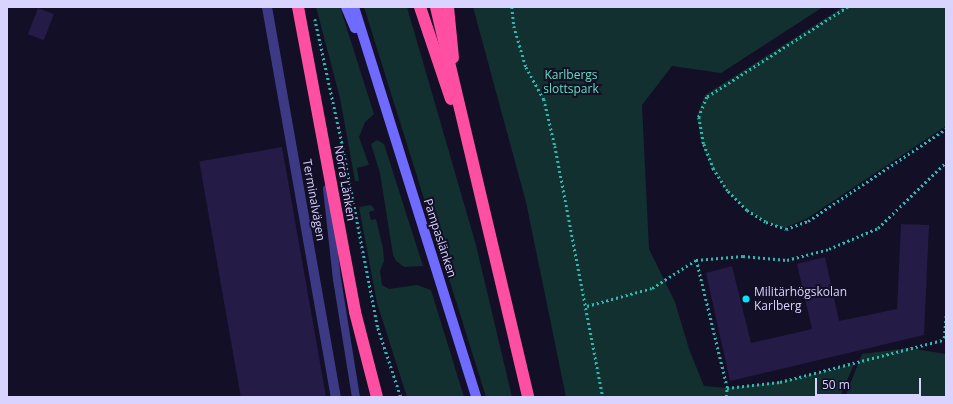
<!DOCTYPE html>
<html>
<head>
<meta charset="utf-8">
<style>
	body { margin:0 }
	#map { position:relative; width:953px; height:404px; overflow:hidden; background:#130f26; font-family:"Open Sans",sans-serif }
	div>[style] { position:absolute }
	[style*='--x'] { left:calc(var(--x)*1px); top:calc(var(--y)*1px); width:calc(var(--w)*1px); rotate:calc(var(--a)*1deg) }
	.green>* { inset:0; background:#12302f }
	.building>* { inset:0; background:#241b47; transform-origin:0 0 }
	.path>* { height:2.5px; margin-top:-1.25px; transform-origin:0; background:repeating-linear-gradient(90deg,#2fb8b0 0 2px,transparent 0 5px) }
	.service>* { height:8px; margin:-4px; padding:0 4px; transform-origin:4px; border-radius:4px; background:#3d3a85 }
	.minor>* { height:10px; margin:-5px; padding:0 5px; transform-origin:5px; border-radius:5px; background:#3d3a85 }
	.secondary>* { height:10px; margin:-5px; padding:0 5px; transform-origin:5px; border-radius:5px; background:#6f6bff }
	.motorway>* { height:12px; margin:-6px; padding:0 6px; transform-origin:6px; border-radius:6px; background:#ff4fa3 }
	.dots>* { width:11px; height:11px; translate:-50% -50%; box-sizing:border-box; border:2px solid #130f26; border-radius:50% }
	span { translate:-50% -50%; white-space:nowrap; text-align:center; line-height:1.15; -webkit-text-stroke:4px #130f26; paint-order:stroke }
	.park-label { font-size:12px; color:#5fe0c0 }
	.street-label { font-size:12px; color:#d9d4ff }
	.poi-label { font-size:12px; color:#d9d4ff }
	.left { translate:0 -50%; text-align:left }
	.frame { position:absolute; inset:0; border:8px solid #d9d4ff; pointer-events:none }
	.scale { position:absolute; left:815px; top:378px; width:106px; height:18px; box-sizing:border-box; border:2px solid #d9d4ff; border-top:0; padding-left:5px; font-size:12px; line-height:14px; white-space:nowrap; color:#d9d4ff; -webkit-text-stroke:3px #130f26; paint-order:stroke }
</style>
</head>
<body>
<div id="map">
	<div class="green">
		<i style="clip-path:polygon(316px 7px,340px 7px,374px 114px,365px 122px,359px 137px,369px 165px,357px 168px,359px 181px,355px 181px,340px 98px)"></i>
		<i style="clip-path:polygon(364px 7px,407px 7px,476px 245px,512px 397px,486px 397px)"></i>
		<i style="clip-path:polygon(473px 7px,823px 7px,721px 73px,672px 66px,642px 105px,649px 249px,675px 302px,689px 349px,704px 386px,727px 388px,780px 382px,854px 364px,840px 397px,566px 397px,526px 202px)"></i>
		<i style="clip-path:polygon(843px 7px,946px 7px,946px 126px,806px 219px,784px 228px,764px 221px,745px 208px,726px 190px,711px 167px,701px 142px,697px 116px,705px 95px)"></i>
		<i style="clip-path:polygon(377px 140px,384px 144px,423px 266px,404px 267px,396px 261px,393px 255px,380px 173px,371px 144px)"></i>
		<i style="clip-path:polygon(371px 205px,375px 210px,369px 212px,371px 220px,376px 219px,383px 248px,384px 261px,380px 271px,382px 285px,389px 289px,417px 285px,431px 290px,464px 397px,407px 397px,377px 303px,359px 207px)"></i>
		<i style="clip-path:polygon(909px 348px,946px 354px,946px 397px,845px 397px,862px 354px)"></i>
	</div>
	<div class="building">
		<i style="left:38px;top:8px;width:17px;height:28px;rotate:21deg"></i>
		<i style="left:282px;top:147px;width:254px;height:84px;rotate:80deg"></i>
		<i style="clip-path:polygon(901px 224px,929px 225px,924px 335px,730px 381px,706px 273px,732px 266px,751px 343px,812px 329px,797px 264px,825px 257px,839px 321px,897px 309px)"></i>
	</div>
	<div class="path">
		<i style="--x:512;--y:7;--w:19;--a:84"></i>
		<i style="--x:514;--y:26;--w:43;--a:73.7"></i>
		<i style="--x:526;--y:67;--w:37;--a:61"></i>
		<i style="--x:544;--y:99;--w:48;--a:76.8"></i>
		<i style="--x:555;--y:146;--w:256;--a:79.2"></i>
		<i style="--x:848;--y:7;--w:167;--a:147.4"></i>
		<i style="--x:707;--y:97;--w:22;--a:112"></i>
		<i style="--x:699;--y:117;--w:27;--a:80"></i>
		<i style="--x:704;--y:144;--w:26;--a:69"></i>
		<i style="--x:713;--y:168;--w:27;--a:57"></i>
		<i style="--x:728;--y:191;--w:27;--a:45"></i>
		<i style="--x:747;--y:210;--w:22;--a:32"></i>
		<i style="--x:766;--y:222;--w:21;--a:19"></i>
		<i style="--x:786;--y:229;--w:23;--a:-20"></i>
		<i style="--x:808;--y:221;--w:166;--a:-33.7"></i>
		<i style="--x:315;--y:19;--w:127;--a:77.7"></i>
		<i style="--x:342;--y:143;--w:188;--a:79"></i>
		<i style="--x:378;--y:328;--w:73;--a:71.6"></i>
		<i style="--x:587;--y:306;--w:67;--a:-15.5"></i>
		<i style="--x:652;--y:288;--w:52;--a:-32.5"></i>
		<i style="--x:944;--y:338;--w:23;--a:-85"></i>
		<i style="--x:727;--y:388;--w:53;--a:-6.5"></i>
		<i style="--x:780;--y:382;--w:171;--a:-14.5"></i>
		<i style="--x:726;--y:397;--w:9;--a:-84"></i>
		<i style="--x:727;--y:388;--w:132;--a:-103.6"></i>
		<i style="--x:696;--y:260;--w:47;--a:-4.9"></i>
		<i style="--x:743;--y:256;--w:44;--a:5.2"></i>
		<i style="--x:787;--y:260;--w:43;--a:-14.7"></i>
		<i style="--x:829;--y:249;--w:53;--a:-23.2"></i>
		<i style="--x:878;--y:228;--w:95;--a:-44.1"></i>
	</div>
	<div class="service">
		<i style="--x:327;--y:189;--w:91;--a:83.7"></i>
		<i style="--x:337;--y:279;--w:120;--a:80.9"></i>
	</div>
	<div class="minor">
		<i style="--x:267;--y:7;--w:396;--a:80"></i>
	</div>
	<div class="secondary">
		<i style="--x:346;--y:7;--w:23;--a:67"></i>
		<i style="--x:354;--y:7;--w:409;--a:72.6"></i>
	</div>
	<div class="motorway">
		<i style="--x:298;--y:7;--w:310;--a:79.4"></i>
		<i style="--x:355;--y:312;--w:88;--a:75.5"></i>
		<i style="--x:420;--y:7;--w:97;--a:71.4"></i>
		<i style="--x:436;--y:7;--w:401;--a:76.7"></i>
		<i style="--x:448;--y:7;--w:51;--a:84.4"></i>
	</div>
	<div class="dots">
		<i style="left:746px;top:299px;background:#00e5ff"></i>
	</div>
	<div class="park-label">
		<span style="left:571px;top:82px">Karlbergs<br>slottspark</span>
	</div>
	<div class="street-label">
		<span style="left:345px;top:183px;rotate:80deg">Norra Länken</span>
		<span style="left:314px;top:200px;rotate:80deg">Terminalvägen</span>
		<span style="left:440px;top:238px;rotate:72deg">Pampaslänken</span>
	</div>
	<div class="poi-label">
		<span class="left" style="left:754px;top:299px">Militärhögskolan<br>Karlberg</span>
	</div>
	<div class="frame"></div>
	<div class="scale">50 m</div>
</div>
</body>
</html>
